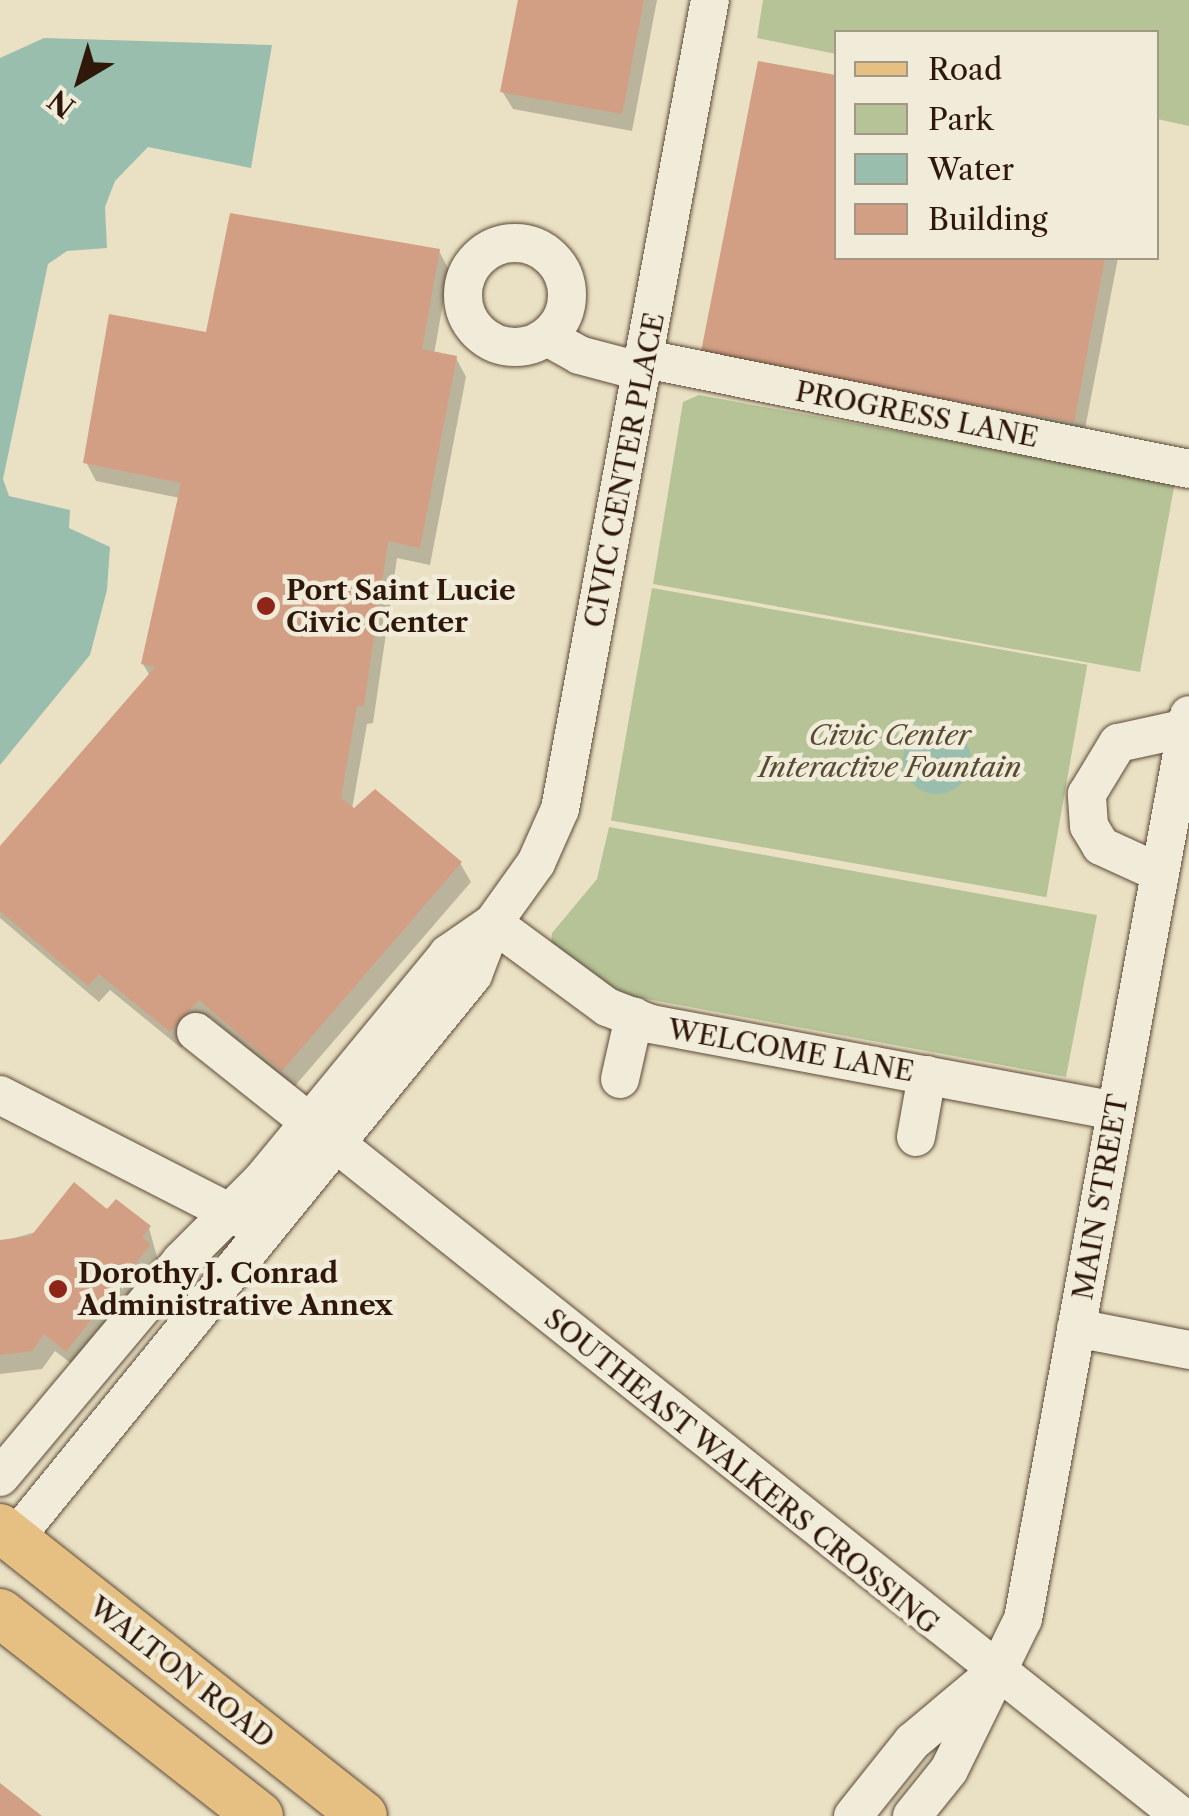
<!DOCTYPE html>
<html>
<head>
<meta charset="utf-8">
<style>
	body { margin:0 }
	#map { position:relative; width:1189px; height:1816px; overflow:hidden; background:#eae1c4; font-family:"Libre Caslon Text",serif }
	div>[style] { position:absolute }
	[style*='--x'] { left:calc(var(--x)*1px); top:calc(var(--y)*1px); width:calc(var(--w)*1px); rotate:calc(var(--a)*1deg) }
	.green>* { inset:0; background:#b5c396; transform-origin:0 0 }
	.water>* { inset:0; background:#99beae }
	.round { border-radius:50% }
	.shadow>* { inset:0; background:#0003 }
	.building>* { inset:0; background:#d29f84 }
	.roads { filter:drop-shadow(0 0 2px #5e4a38) drop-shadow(0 0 2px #5e4a38) }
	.minor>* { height:38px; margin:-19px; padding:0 19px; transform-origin:19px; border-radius:19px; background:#f1ecd9 }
	.minor>.ring { margin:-19px; padding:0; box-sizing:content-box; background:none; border:38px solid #f1ecd9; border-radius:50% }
	.major>* { height:48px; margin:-24px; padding:0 24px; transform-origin:24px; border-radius:24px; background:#e5c082 }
	.dots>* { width:28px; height:28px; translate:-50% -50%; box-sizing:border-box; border:5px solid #f1ecd9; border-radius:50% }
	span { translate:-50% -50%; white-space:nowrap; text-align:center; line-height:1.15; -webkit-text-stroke:9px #f1ecd9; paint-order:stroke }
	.street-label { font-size:28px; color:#2f1809 }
	.poi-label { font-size:28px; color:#2f1809; font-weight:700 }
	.left { translate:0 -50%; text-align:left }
	.park-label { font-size:28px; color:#574b33; font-style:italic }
	.legend { position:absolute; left:834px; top:30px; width:325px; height:230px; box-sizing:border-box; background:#f1ecd9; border:2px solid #a39786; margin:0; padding:12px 18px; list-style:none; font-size:30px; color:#2f1809 }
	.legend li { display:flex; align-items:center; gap:20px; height:50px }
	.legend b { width:50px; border:2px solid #a39786 }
	.north { position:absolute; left:30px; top:30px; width:100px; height:100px; -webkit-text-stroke:8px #f1ecd9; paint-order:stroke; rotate:218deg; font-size:28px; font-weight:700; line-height:40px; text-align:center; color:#2f1809 }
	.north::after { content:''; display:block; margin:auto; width:35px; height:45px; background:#2f1809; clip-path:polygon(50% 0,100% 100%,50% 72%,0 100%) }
</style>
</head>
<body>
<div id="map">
	<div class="green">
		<i style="clip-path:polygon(763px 0,1189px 0,1189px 126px,1157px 119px,1156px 32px,836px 32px,836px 54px,757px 38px)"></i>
		<i style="clip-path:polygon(699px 395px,1175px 482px,1140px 672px,653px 584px,683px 402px)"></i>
		<i style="left:652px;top:588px;width:442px;height:236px;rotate:10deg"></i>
		<i style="clip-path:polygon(609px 827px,1097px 915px,1066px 1077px,609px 992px,551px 944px,552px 933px,597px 879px)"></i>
	</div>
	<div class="water">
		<i style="clip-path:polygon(44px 38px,272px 45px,251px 168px,148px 147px,115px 181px,105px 207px,107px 248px,67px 251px,48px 264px,3px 479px,9px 496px,70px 510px,69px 528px,110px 547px,107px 590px,90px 655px,0 765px,0 58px)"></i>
		<i class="round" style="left:903px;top:726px;width:68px;height:68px"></i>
	</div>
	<div class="shadow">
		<i style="clip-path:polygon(521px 0,657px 0,632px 131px,513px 109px,502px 91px)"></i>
		<i style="clip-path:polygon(760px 64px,836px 78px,836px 258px,1118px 258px,1083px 439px,714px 374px)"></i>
		<i style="clip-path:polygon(439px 251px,449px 270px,434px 354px,456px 358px,466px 377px,430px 565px,397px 558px,373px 723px,367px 724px,352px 809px,460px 863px,471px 882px,294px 1087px,210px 1017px,181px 1048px,110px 990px,99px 1002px,0 918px,0 850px,150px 676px,143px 664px,180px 498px,96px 481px,86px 462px,207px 335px)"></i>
		<i style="clip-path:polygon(107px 1212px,149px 1228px,159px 1264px,77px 1368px,55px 1351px,42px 1369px,0 1374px,0 1242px)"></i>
	</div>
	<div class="building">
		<i style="clip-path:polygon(518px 0,644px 0,622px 114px,500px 92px)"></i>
		<i style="clip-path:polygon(758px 61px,836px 75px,836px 258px,1105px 258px,1074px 422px,700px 357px)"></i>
		<i style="clip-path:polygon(230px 213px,440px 249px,422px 349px,457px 356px,420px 548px,388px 541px,364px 706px,357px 706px,341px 798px,354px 808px,375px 789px,462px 862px,282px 1071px,199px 1000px,170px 1032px,99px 974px,88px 986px,0 911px,0 846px,155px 667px,141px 664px,181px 483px,83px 463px,109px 314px,206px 332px)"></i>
		<i style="clip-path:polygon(74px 1182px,107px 1209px,116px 1199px,151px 1226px,142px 1237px,151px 1244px,66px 1352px,44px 1334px,32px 1351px,0 1355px,0 1240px,31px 1236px)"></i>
		<i style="clip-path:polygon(0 1783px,42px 1816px,0 1816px)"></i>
	</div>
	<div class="roads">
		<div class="minor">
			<i class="ring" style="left:463px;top:243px;width:66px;height:66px"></i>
			<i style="--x:547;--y:337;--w:37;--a:29"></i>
			<i style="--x:579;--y:355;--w:66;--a:14.9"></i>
			<i style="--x:646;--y:359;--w:554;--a:11.45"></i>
			<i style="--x:1160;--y:873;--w:65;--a:-155.4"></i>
			<i style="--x:1101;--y:846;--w:23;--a:-121"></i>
			<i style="--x:1089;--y:826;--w:32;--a:-94"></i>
			<i style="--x:1087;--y:794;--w:60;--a:-58.7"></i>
			<i style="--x:1118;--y:743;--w:71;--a:-12.3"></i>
			<i style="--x:493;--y:923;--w:142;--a:36.4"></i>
			<i style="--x:607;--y:1007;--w:47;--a:21.1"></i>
			<i style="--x:651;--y:1024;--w:473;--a:10.6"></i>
			<i style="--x:196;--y:1032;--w:1259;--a:38.52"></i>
			<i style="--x:620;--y:1079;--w:64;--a:-77.3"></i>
			<i style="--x:0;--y:1095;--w:279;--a:27.1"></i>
			<i style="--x:916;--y:1137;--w:63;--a:-79.9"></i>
			<i style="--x:1076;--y:1328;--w:115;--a:11"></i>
			<i style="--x:0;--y:1477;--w:282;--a:-50"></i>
			<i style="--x:181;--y:1261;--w:115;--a:-45"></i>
			<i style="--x:262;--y:1180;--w:293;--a:-50.5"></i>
			<i style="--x:448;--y:954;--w:55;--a:-34.6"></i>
			<i style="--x:14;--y:1539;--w:727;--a:-50.86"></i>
			<i style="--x:473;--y:975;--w:56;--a:-69"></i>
			<i style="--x:493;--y:923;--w:74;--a:-54.4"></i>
			<i style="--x:536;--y:863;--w:59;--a:-66"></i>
			<i style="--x:560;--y:809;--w:823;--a:-79.5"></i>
			<i style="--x:853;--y:1816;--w:95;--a:-51.4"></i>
			<i style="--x:912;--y:1742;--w:95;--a:-39.9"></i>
			<i style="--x:912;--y:1816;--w:59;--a:-51.2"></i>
			<i style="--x:949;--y:1770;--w:168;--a:-63.9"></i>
			<i style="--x:1023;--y:1619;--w:919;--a:-79.59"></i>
		</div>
		<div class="major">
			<i style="--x:0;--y:1528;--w:463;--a:38.4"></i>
			<i style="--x:0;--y:1613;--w:329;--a:38.1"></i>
		</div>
	</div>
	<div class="dots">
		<i style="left:266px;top:606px;background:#8f2418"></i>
		<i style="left:58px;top:1289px;background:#8f2418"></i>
	</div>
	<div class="street-label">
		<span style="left:917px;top:414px;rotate:11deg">PROGRESS LANE</span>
		<span style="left:624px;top:470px;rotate:-79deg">CIVIC CENTER PLACE</span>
		<span style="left:791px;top:1050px;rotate:10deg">WELCOME LANE</span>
		<span style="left:1100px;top:1197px;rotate:-80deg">MAIN STREET</span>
		<span style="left:742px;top:1471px;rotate:39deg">SOUTHEAST WALKERS CROSSING</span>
		<span style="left:182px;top:1672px;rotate:38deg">WALTON ROAD</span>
	</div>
	<div class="poi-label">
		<span class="left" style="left:286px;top:606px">Port Saint Lucie<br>Civic Center</span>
		<span class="left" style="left:78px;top:1289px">Dorothy J. Conrad<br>Administrative Annex</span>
	</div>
	<div class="park-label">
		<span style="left:890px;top:751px">Civic Center<br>Interactive Fountain</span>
	</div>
	<ul class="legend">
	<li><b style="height:12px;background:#e5c082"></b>Road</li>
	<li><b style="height:28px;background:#b5c396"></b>Park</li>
	<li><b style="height:28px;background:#99beae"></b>Water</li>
	<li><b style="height:28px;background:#d29f84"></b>Building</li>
	</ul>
	<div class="north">N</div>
</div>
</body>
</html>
